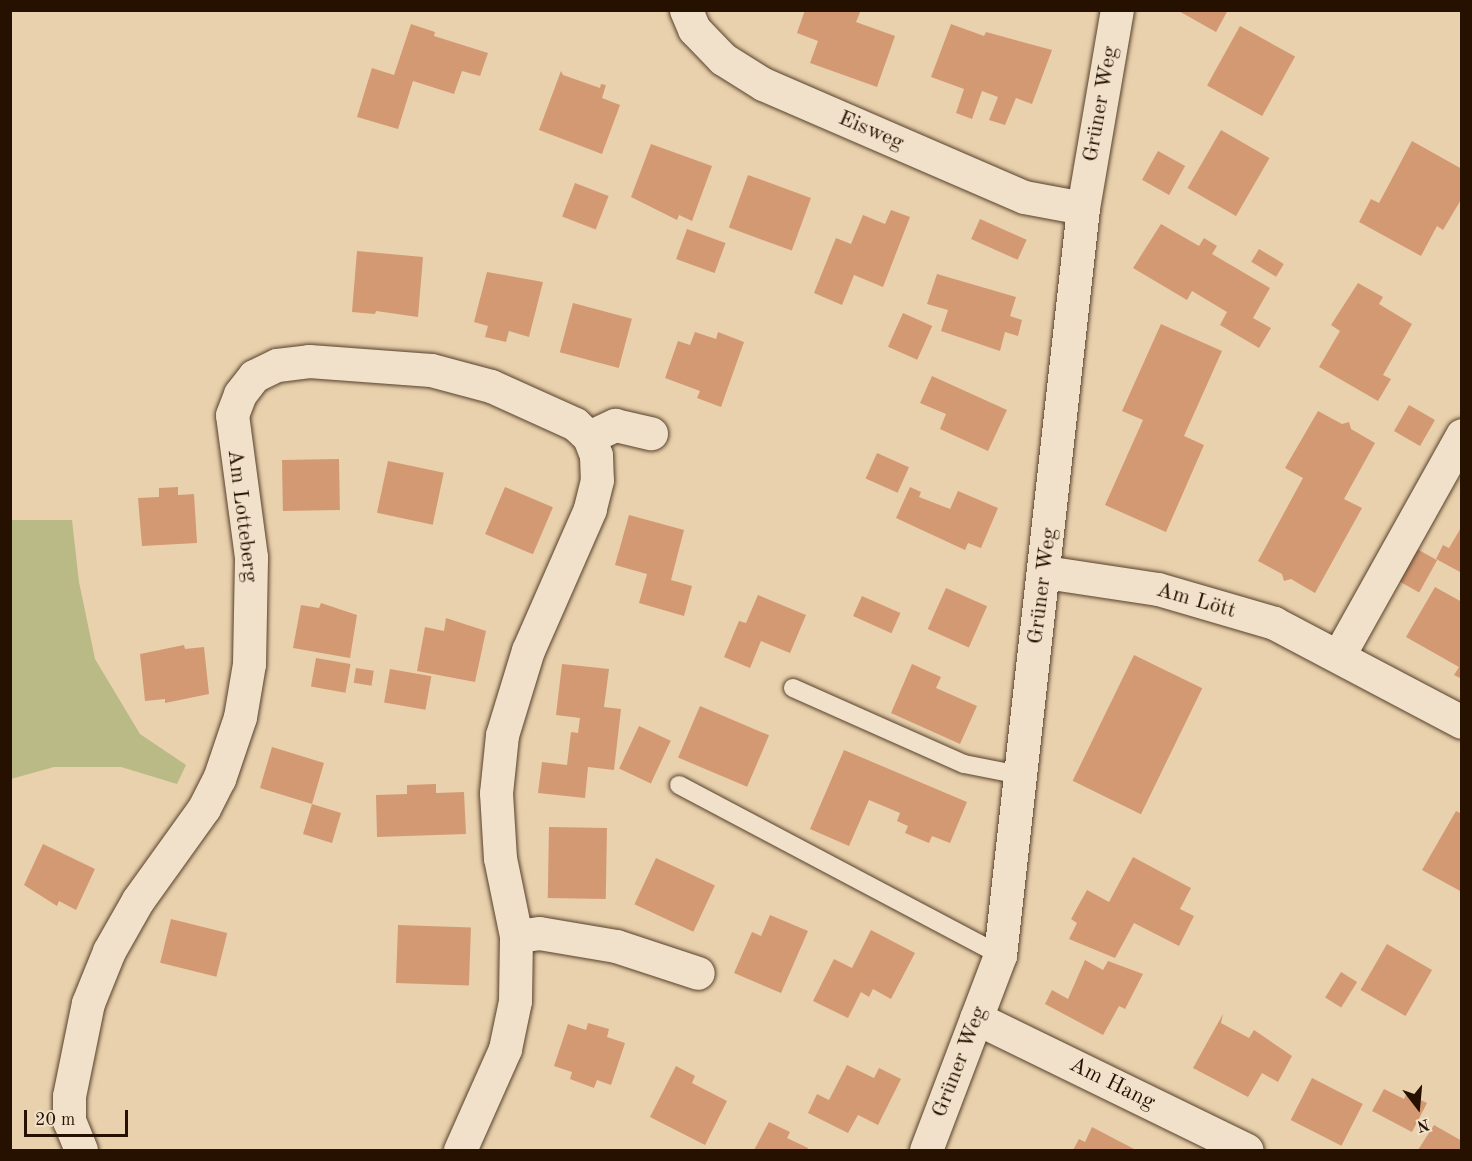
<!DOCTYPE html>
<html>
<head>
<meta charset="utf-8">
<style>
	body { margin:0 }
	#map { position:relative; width:1472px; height:1161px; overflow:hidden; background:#e9d1ad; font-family:"Old Standard TT",serif }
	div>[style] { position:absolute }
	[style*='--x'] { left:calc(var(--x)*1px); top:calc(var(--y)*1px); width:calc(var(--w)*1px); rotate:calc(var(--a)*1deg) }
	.green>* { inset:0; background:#baba87 }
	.building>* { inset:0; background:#d39973; transform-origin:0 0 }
	.roads { filter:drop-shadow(0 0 2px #57412b) drop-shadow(0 0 2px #57412b) }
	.lane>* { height:18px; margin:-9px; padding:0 9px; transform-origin:9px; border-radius:9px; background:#f1e1ca }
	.street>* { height:33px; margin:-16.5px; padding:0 16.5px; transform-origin:16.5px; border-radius:16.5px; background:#f1e1ca }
	.secondary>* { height:33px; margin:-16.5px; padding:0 16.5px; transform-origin:16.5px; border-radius:16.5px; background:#f1e1ca }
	span { translate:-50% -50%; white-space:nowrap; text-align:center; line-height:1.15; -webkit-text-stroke:5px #f1e1ca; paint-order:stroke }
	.street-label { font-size:22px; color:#261100 }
	.frame { position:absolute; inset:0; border:12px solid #261100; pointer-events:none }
	.north { position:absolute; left:1388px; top:1077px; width:60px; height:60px; -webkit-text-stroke:4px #f1e1ca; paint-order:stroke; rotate:164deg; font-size:16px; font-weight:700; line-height:24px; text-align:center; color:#261100 }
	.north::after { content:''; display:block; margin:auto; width:21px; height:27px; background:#261100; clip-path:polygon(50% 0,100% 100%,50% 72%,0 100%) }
	.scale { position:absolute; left:24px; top:1110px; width:104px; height:27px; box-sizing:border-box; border:3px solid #261100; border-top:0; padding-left:8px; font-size:18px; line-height:21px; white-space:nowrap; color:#261100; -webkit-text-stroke:4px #f1e1ca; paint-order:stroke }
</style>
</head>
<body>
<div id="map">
	<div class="green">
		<i style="clip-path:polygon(11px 520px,72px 520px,79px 582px,95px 659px,140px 734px,186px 765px,177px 784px,121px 767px,54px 767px,11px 779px)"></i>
	</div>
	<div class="building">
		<i style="clip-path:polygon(805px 10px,861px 10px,856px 22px,895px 36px,877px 87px,810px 63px,818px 41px,797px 33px)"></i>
		<i style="clip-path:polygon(1177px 10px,1228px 10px,1216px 32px)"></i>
		<i style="clip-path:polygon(411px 24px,435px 32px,434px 36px,488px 53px,480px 76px,462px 71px,454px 94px,413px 81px,398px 129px,357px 117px,372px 68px,394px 75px)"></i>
		<i style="clip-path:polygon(951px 24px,984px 36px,986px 32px,1052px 50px,1032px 104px,1016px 98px,1005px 125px,989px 120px,998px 97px,982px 91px,972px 119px,956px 113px,964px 89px,931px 77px)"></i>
		<i style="left:1240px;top:26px;width:63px;height:68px;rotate:29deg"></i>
		<i style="clip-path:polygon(561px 71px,563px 75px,600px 88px,601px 84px,606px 85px,602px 98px,620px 105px,602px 154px,539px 130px)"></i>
		<i style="left:1221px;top:130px;width:56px;height:67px;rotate:30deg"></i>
		<i style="clip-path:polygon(1412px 141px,1462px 169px,1462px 198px,1443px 230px,1437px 226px,1421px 256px,1359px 222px,1371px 199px,1379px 203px)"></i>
		<i style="clip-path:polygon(651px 144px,712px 166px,692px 221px,679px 215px,677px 220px,631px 197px)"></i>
		<i style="left:1158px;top:151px;width:31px;height:33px;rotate:29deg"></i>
		<i style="left:748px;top:175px;width:67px;height:56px;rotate:20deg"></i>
		<i style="left:575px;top:183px;width:36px;height:36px;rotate:21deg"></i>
		<i style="clip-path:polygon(891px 210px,910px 217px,883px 287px,854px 275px,842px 305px,814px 293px,836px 238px,851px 244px,863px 215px,885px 224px)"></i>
		<i style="left:980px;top:219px;width:51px;height:22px;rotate:24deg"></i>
		<i style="clip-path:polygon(1161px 224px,1199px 246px,1204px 238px,1217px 246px,1212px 254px,1270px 288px,1253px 318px,1271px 328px,1259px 348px,1220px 325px,1227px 312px,1192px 291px,1187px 300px,1133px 268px)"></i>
		<i style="left:687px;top:229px;width:41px;height:32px;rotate:20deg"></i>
		<i style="left:1259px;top:249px;width:29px;height:15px;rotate:31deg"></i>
		<i style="clip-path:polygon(357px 251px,423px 257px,418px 317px,376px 311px,375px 314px,352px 312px)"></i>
		<i style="clip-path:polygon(487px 272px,543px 282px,529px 337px,509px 331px,506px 342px,485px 337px,488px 326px,474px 322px)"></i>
		<i style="clip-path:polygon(937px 274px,1016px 297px,1010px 316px,1022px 320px,1018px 336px,1005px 332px,1000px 351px,941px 331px,948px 310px,927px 304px)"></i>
		<i style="clip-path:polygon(1358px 283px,1383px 297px,1379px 304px,1412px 324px,1383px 375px,1391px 379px,1378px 401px,1319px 367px,1340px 331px,1331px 325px)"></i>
		<i style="left:573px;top:303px;width:61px;height:51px;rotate:15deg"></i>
		<i style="left:903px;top:313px;width:32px;height:37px;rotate:24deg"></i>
		<i style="clip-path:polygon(1161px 324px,1222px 351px,1184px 436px,1204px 445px,1166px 532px,1105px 505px,1143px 420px,1122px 411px)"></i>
		<i style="clip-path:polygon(695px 332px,716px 339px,718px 332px,744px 342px,721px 407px,697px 398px,700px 391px,665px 378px,678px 341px,690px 345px)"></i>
		<i style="clip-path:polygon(932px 376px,1007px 410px,988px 451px,940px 429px,946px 414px,920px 403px)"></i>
		<i style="left:1409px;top:405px;width:30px;height:30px;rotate:30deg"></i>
		<i style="clip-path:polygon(1318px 411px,1342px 424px,1349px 422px,1351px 429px,1375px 443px,1344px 499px,1362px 508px,1315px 593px,1291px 579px,1284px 581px,1282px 574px,1258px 561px,1303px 478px,1285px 468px)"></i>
		<i style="left:877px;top:453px;width:35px;height:28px;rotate:24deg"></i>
		<i style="left:339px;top:459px;width:51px;height:57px;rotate:89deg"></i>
		<i style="left:388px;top:461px;width:57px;height:53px;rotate:12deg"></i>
		<i style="clip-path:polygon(178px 487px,178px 495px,194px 494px,197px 543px,142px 546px,138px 498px,159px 497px,159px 488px)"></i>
		<i style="left:505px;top:487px;width:52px;height:51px;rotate:23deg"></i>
		<i style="clip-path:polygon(910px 487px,921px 492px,919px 497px,950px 509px,958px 491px,998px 508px,981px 548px,968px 543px,965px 550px,896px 518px)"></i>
		<i style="clip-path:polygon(629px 515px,684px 530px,671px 580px,692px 586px,684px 616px,639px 603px,647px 574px,615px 565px)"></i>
		<i style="clip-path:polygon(1462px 526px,1462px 573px,1436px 559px,1443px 545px,1449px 548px)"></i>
		<i style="left:1417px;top:549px;width:23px;height:37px;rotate:29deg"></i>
		<i style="clip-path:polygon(1435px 587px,1462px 602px,1462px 679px,1454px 675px,1459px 667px,1406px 637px)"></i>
		<i style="left:946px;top:588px;width:45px;height:45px;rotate:24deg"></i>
		<i style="clip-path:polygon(758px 595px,806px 615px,790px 653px,761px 641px,750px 668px,724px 657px,739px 621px,746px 623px)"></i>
		<i style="left:862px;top:596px;width:42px;height:22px;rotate:24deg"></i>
		<i style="clip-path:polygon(321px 603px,357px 615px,350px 658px,293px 648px,301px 605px,319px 608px)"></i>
		<i style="clip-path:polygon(446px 618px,486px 631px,475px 682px,417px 671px,425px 627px,444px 631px)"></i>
		<i style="clip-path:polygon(184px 645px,185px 649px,204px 647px,209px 694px,165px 703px,165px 699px,145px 701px,140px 654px)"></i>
		<i style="left:1134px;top:655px;width:76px;height:140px;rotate:26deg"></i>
		<i style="left:316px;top:658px;width:35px;height:29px;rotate:10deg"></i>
		<i style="clip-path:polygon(562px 664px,609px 669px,604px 707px,621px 709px,614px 770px,588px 767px,585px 798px,538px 793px,542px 762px,567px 765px,571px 732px,578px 733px,580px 718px,556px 715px)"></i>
		<i style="clip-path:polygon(912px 664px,941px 677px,936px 688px,977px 706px,960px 744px,891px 713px)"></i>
		<i style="left:356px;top:668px;width:18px;height:15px;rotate:9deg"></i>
		<i style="left:390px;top:669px;width:42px;height:34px;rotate:10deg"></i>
		<i style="left:700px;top:706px;width:75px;height:56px;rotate:23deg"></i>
		<i style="left:639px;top:726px;width:35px;height:47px;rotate:25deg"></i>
		<i style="clip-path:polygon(272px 747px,324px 763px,312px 804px,341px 813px,332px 843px,303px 834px,312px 804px,260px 788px)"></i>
		<i style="clip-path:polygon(844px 750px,967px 802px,950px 843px,932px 836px,929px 843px,905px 833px,908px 826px,897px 821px,900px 813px,869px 800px,849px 846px,810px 829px)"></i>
		<i style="clip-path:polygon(436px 784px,436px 793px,464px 792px,466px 834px,377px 837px,376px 795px,407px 794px,407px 785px)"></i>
		<i style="clip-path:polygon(1456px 811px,1462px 814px,1462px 892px,1422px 870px)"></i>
		<i style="left:549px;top:827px;width:58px;height:71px;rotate:1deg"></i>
		<i style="clip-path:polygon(43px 844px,95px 869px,76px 910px,59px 901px,57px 906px,24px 885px)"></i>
		<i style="clip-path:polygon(1133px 857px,1191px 888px,1180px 909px,1194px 916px,1179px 946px,1134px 923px,1115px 958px,1069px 939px,1077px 923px,1071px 919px,1087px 890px,1109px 902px)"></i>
		<i style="left:656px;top:858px;width:65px;height:51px;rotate:25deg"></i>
		<i style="clip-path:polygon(770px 915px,808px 931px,781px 993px,734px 973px,752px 932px,761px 936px)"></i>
		<i style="left:171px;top:919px;width:58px;height:45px;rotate:14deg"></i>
		<i style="left:398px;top:925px;width:73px;height:58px;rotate:2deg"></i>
		<i style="clip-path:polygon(871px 930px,915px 953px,891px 999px,873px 989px,869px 997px,861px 992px,848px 1018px,813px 1001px,834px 959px,852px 968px)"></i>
		<i style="left:1387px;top:944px;width:52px;height:53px;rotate:30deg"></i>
		<i style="clip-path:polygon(1085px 960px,1103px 970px,1108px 961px,1143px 974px,1125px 1009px,1119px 1006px,1103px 1035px,1045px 1004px,1052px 990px,1068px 999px)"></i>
		<i style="left:1341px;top:972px;width:19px;height:30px;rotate:32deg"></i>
		<i style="clip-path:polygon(1223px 1014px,1221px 1023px,1249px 1038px,1254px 1030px,1292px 1056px,1278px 1082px,1262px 1073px,1248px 1097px,1193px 1068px)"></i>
		<i style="clip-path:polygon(588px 1023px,609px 1029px,607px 1037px,625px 1043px,611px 1085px,597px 1080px,594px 1088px,570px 1079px,572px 1072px,554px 1066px,568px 1024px,586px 1030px)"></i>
		<i style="clip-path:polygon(847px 1065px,874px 1078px,879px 1068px,901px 1079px,878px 1125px,858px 1115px,848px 1133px,808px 1113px,817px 1094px,829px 1100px)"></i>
		<i style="clip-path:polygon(676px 1066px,695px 1076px,692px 1083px,727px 1101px,705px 1145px,650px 1117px)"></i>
		<i style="left:1312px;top:1078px;width:57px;height:47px;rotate:27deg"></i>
		<i style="clip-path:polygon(1384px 1089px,1404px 1099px,1407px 1093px,1427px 1103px,1412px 1132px,1372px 1111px)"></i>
		<i style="clip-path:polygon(769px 1122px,790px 1132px,787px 1138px,808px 1148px,807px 1150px,754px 1150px)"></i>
		<i style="clip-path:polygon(1434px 1125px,1462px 1141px,1462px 1150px,1418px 1150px)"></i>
		<i style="clip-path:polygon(1092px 1127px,1136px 1150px,1073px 1150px,1079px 1139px,1085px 1142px)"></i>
	</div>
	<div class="roads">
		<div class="lane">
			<i style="--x:793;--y:688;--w:187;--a:24"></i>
			<i style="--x:964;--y:764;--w:57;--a:11.1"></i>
			<i style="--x:679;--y:785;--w:363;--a:27.9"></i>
		</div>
		<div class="street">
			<i style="--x:686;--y:10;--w:21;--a:67"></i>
			<i style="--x:694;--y:29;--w:42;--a:46"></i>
			<i style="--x:723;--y:59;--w:47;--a:32"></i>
			<i style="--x:763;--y:84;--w:284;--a:23.4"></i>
			<i style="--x:1024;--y:197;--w:60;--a:10.6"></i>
			<i style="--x:589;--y:437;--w:29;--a:-25"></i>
			<i style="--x:615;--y:425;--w:37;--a:13"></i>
			<i style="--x:1045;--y:572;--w:114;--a:8.6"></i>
			<i style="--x:1158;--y:589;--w:121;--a:16.3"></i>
			<i style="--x:1274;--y:623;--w:212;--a:27.8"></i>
			<i style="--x:1339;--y:655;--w:252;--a:-60.8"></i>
			<i style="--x:516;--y:936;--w:23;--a:-7"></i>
			<i style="--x:539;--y:933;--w:78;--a:9.6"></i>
			<i style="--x:616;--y:946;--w:86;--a:18.2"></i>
			<i style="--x:976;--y:1018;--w:301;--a:26"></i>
			<i style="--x:81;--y:1150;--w:31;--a:-112"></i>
			<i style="--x:69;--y:1121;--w:25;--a:-90"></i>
			<i style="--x:69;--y:1096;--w:95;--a:-78.5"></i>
			<i style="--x:88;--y:1003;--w:56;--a:-68"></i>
			<i style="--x:109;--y:951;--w:59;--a:-60.4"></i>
			<i style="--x:138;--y:900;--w:113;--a:-54.3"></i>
			<i style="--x:204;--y:808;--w:33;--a:-63"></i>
			<i style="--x:219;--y:779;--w:65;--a:-71.3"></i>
			<i style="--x:240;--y:717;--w:54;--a:-80.4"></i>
			<i style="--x:249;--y:664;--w:107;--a:-88.9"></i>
			<i style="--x:251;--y:557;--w:143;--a:-97.6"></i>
			<i style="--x:232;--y:415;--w:22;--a:-69"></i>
			<i style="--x:240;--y:394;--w:23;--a:-52"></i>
			<i style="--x:254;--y:376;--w:25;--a:-26"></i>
			<i style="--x:277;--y:365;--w:32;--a:-7"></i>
			<i style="--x:309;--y:361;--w:122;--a:4.2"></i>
			<i style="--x:431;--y:370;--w:62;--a:14.9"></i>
			<i style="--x:491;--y:386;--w:92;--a:24.3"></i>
			<i style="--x:575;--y:424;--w:19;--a:43"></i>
			<i style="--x:589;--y:437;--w:19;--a:69"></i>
			<i style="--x:596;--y:455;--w:25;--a:88"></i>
			<i style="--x:597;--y:480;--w:30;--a:104"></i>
			<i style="--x:590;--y:509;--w:154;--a:113.7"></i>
			<i style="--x:528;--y:650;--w:89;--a:107"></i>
			<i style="--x:502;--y:735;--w:58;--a:95.9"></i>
			<i style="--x:496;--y:793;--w:65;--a:86.5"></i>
			<i style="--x:500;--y:858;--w:80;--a:78.4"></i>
			<i style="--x:516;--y:936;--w:65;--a:90.9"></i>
			<i style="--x:515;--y:1001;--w:49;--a:101.8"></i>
			<i style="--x:505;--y:1049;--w:111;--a:114"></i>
		</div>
		<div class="secondary">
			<i style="--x:926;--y:1150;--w:209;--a:-69.2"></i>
			<i style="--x:1000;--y:955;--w:752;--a:-83.66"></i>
			<i style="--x:1083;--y:208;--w:201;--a:-80.3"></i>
		</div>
	</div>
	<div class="street-label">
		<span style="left:1101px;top:104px;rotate:-80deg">Grüner Weg</span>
		<span style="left:871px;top:131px;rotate:23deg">Eisweg</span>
		<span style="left:242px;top:516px;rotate:83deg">Am Lotteberg</span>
		<span style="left:1043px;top:586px;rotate:-83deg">Grüner Weg</span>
		<span style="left:1196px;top:601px;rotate:16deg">Am Lött</span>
		<span style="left:960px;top:1062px;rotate:-69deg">Grüner Weg</span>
		<span style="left:1112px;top:1084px;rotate:26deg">Am Hang</span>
	</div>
	<div class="frame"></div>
	<div class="north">N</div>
	<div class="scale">20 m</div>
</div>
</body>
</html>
